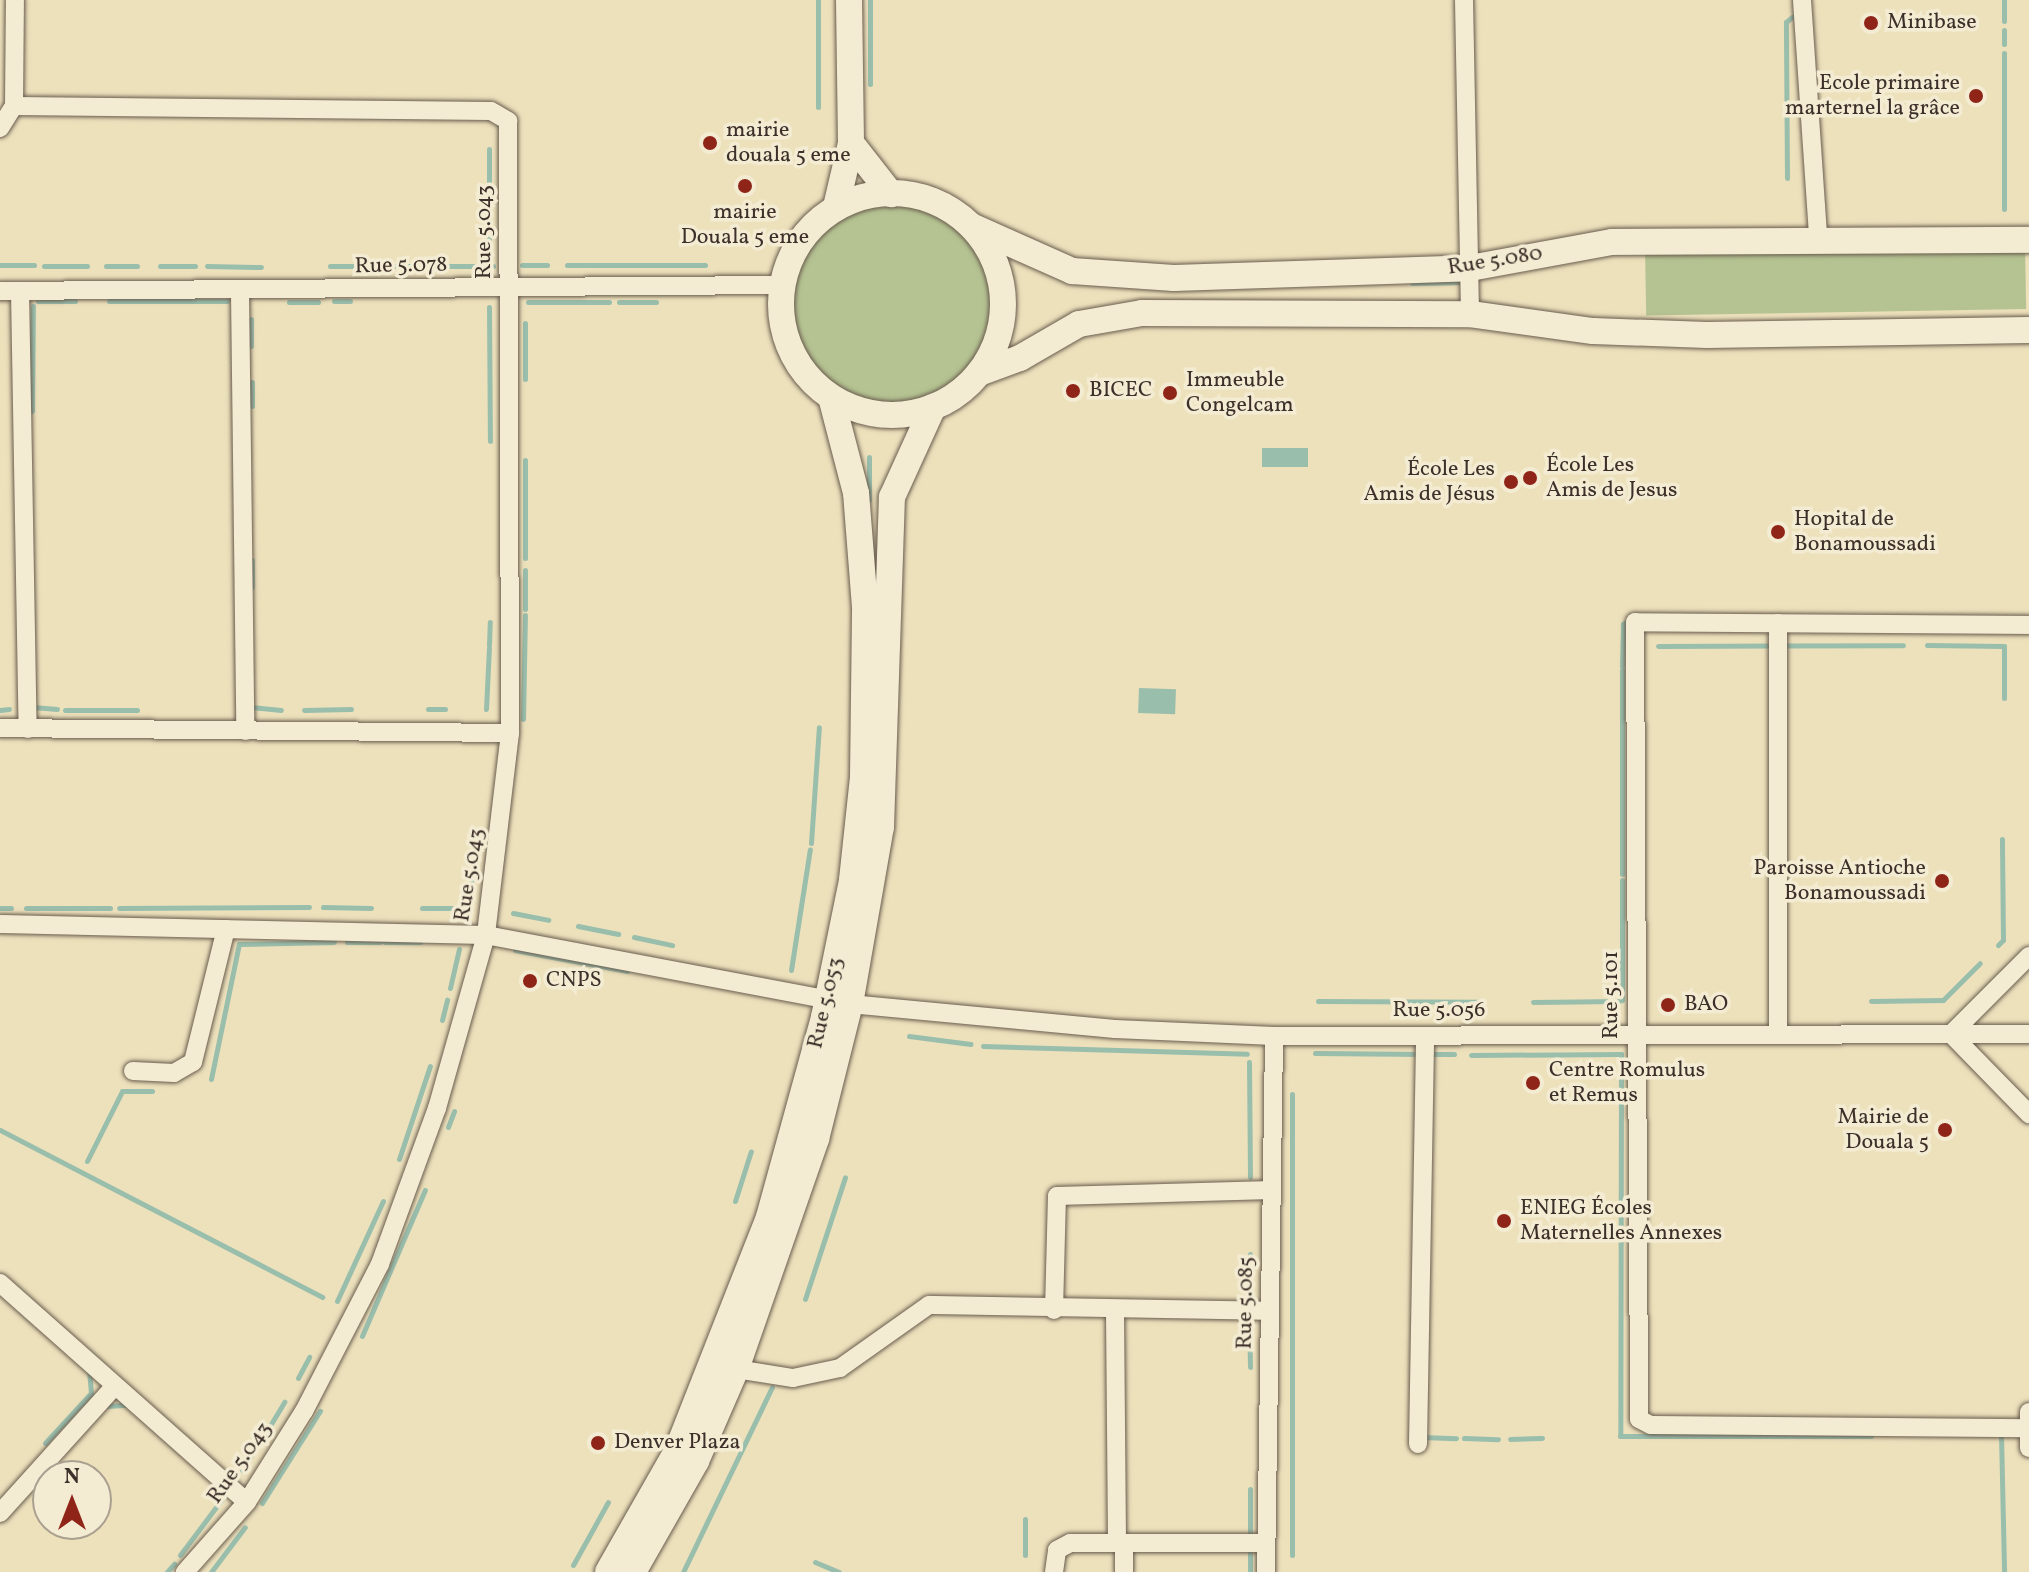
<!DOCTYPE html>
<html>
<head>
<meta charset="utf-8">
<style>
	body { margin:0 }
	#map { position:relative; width:2029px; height:1572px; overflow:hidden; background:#ede1bc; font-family:Vollkorn,serif }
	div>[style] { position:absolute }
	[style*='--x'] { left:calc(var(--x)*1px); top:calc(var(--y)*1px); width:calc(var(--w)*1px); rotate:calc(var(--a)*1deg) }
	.green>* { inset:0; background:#b5c392; transform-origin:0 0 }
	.round { border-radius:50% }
	.water>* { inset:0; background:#9abeac; transform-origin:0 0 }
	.stream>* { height:5px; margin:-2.5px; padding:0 2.5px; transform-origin:2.5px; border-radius:2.5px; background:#9abeac }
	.roads { filter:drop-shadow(0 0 2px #695c4e) drop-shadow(0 0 2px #695c4e) }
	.minor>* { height:18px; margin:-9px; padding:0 9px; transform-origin:9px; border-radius:9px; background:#f3ecd3 }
	.secondary>* { height:26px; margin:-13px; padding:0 13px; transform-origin:13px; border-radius:13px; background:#f3ecd3 }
	.secondary>.ring { margin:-13px; padding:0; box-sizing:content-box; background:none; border:26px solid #f3ecd3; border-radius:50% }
	.dots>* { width:22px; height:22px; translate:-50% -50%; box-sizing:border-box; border:4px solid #f3ecd3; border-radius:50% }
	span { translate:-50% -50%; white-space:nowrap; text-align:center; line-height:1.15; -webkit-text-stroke:7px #f3ecd3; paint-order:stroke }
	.poi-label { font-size:22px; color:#3d2f29 }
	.left { translate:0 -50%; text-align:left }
	.right { translate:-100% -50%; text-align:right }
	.street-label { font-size:22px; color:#3d2f29 }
	.north { position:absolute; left:32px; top:1460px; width:80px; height:80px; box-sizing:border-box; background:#f3ecd3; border:2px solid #aaa08f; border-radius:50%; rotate:0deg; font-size:22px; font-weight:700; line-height:32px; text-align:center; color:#3d2f29 }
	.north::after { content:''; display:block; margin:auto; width:28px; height:36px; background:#8f2418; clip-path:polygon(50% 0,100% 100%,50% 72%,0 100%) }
</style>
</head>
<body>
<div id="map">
	<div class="green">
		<i class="round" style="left:792px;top:201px;width:206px;height:206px"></i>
		<i style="left:2025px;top:243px;width:66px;height:380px;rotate:89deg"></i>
	</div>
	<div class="water">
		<i style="left:1262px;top:448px;width:46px;height:19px"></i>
		<i style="left:1139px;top:688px;width:37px;height:25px;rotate:2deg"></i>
	</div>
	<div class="stream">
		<i style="--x:818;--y:0;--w:107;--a:90"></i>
		<i style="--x:870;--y:0;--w:84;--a:90"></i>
		<i style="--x:2004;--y:0;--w:21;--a:90"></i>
		<i style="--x:2004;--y:30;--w:14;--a:90"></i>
		<i style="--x:2004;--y:53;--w:156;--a:90"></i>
		<i style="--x:489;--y:149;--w:113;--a:90"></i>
		<i style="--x:1787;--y:178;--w:156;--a:-90.4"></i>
		<i style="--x:1786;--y:22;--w:8;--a:-40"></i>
		<i style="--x:0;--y:265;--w:34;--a:0"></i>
		<i style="--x:522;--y:265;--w:25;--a:0"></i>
		<i style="--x:567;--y:265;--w:138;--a:0"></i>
		<i style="--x:44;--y:266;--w:43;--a:0"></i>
		<i style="--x:106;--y:266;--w:31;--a:0"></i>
		<i style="--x:160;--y:266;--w:35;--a:0"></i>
		<i style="--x:207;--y:266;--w:54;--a:1.1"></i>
		<i style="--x:330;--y:266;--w:30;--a:0"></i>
		<i style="--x:376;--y:266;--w:43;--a:0"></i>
		<i style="--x:432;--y:266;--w:61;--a:0"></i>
		<i style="--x:1412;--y:283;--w:53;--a:-1.1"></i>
		<i style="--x:38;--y:301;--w:37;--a:0"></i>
		<i style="--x:109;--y:301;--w:118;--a:0"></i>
		<i style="--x:334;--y:301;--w:16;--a:0"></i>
		<i style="--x:289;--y:302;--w:29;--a:0"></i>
		<i style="--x:528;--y:302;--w:81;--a:0"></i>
		<i style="--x:619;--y:302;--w:37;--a:0"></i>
		<i style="--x:489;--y:307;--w:134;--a:89.6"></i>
		<i style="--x:251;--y:319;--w:27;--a:90"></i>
		<i style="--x:525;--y:323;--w:56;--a:90"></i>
		<i style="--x:252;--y:382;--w:24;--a:90"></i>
		<i style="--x:32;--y:411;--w:105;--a:-89.5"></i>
		<i style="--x:525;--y:460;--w:98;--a:90"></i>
		<i style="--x:869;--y:500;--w:43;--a:-90"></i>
		<i style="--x:252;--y:560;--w:27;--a:90"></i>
		<i style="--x:525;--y:570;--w:39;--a:90"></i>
		<i style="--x:489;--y:645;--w:23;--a:-88"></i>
		<i style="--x:1927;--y:645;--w:77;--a:0.7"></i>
		<i style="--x:2004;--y:646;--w:52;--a:90"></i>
		<i style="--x:1658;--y:646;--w:245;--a:-0.2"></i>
		<i style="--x:1622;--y:666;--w:42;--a:-88.6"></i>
		<i style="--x:1623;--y:624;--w:8;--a:-30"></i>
		<i style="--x:1622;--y:670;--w:204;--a:90"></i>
		<i style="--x:33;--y:707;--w:24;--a:5"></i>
		<i style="--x:252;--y:707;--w:29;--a:6"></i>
		<i style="--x:428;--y:709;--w:17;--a:0"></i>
		<i style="--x:486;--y:709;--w:61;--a:-87.2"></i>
		<i style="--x:0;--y:710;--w:9;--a:-6"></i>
		<i style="--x:65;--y:710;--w:72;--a:0"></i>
		<i style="--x:304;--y:710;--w:47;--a:-1.2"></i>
		<i style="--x:523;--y:719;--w:104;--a:-88.9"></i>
		<i style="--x:811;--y:843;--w:116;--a:-86.1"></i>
		<i style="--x:1622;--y:880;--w:120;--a:90"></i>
		<i style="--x:323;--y:907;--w:48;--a:1.2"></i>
		<i style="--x:0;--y:908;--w:11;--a:0"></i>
		<i style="--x:26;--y:908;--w:84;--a:0"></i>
		<i style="--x:119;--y:908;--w:190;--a:-0.3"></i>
		<i style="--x:422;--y:908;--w:45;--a:0"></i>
		<i style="--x:467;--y:908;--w:78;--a:-81.1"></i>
		<i style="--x:513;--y:913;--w:36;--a:11"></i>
		<i style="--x:578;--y:926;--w:41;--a:11.3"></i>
		<i style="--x:634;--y:937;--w:39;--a:12"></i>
		<i style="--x:347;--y:942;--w:33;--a:0"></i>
		<i style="--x:385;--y:942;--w:35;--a:0"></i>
		<i style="--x:1998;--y:945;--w:7;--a:-45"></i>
		<i style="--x:2003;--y:940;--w:101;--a:-90.6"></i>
		<i style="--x:515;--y:950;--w:114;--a:10.6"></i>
		<i style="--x:791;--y:970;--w:122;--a:-81.1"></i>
		<i style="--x:450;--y:988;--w:40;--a:-77"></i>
		<i style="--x:1318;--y:1001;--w:165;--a:0.3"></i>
		<i style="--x:1871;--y:1001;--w:72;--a:-0.8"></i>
		<i style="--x:1943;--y:1000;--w:52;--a:-45"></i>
		<i style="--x:1533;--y:1002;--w:86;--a:-0.7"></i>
		<i style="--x:442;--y:1020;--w:21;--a:-76"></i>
		<i style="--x:909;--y:1036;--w:62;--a:7.5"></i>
		<i style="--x:983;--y:1046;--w:264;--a:1.7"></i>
		<i style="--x:1315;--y:1053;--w:106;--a:0.5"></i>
		<i style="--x:1431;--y:1054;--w:23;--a:0"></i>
		<i style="--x:1471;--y:1055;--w:150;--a:-0.4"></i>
		<i style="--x:1621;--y:1054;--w:382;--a:90.1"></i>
		<i style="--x:1620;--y:1436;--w:251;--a:0"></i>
		<i style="--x:1249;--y:1062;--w:115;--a:89.5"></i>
		<i style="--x:211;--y:1079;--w:138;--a:-78.3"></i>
		<i style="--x:239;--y:944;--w:95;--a:-1.2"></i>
		<i style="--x:448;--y:1127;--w:17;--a:-69"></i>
		<i style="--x:0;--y:1130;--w:363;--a:27.4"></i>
		<i style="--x:399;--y:1159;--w:98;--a:-71.6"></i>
		<i style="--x:87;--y:1161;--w:78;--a:-63.4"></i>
		<i style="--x:122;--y:1091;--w:30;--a:0"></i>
		<i style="--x:735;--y:1201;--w:52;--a:-72.3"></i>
		<i style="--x:805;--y:1299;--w:128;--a:-71.8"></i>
		<i style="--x:337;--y:1301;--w:110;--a:-65.3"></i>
		<i style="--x:1250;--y:1304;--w:50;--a:-90"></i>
		<i style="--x:1249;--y:1318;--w:49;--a:88.8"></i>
		<i style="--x:362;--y:1336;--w:159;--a:-66.7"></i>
		<i style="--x:298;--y:1378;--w:24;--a:-62"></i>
		<i style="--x:106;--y:1406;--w:22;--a:-3"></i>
		<i style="--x:271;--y:1424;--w:26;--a:-59"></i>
		<i style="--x:2001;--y:1435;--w:137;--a:88.7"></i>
		<i style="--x:1421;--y:1437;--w:35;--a:2"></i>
		<i style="--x:1464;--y:1438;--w:34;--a:2"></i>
		<i style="--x:1510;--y:1439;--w:32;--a:-2"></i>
		<i style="--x:45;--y:1443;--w:68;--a:-47.4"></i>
		<i style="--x:91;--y:1393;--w:23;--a:-95"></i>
		<i style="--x:242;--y:1470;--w:46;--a:-58.4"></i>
		<i style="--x:1250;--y:1489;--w:51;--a:90"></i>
		<i style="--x:262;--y:1503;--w:109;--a:-57.8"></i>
		<i style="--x:1025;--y:1519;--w:36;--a:90"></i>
		<i style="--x:1250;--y:1553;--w:19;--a:90"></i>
		<i style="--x:180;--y:1555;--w:75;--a:-53.1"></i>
		<i style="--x:1292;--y:1555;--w:461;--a:-90"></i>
		<i style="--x:815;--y:1562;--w:26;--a:23"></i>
		<i style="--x:573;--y:1565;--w:72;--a:-60.9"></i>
		<i style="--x:167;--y:1572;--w:11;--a:-49"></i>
		<i style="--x:211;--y:1572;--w:56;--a:-52.9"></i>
		<i style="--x:683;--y:1572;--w:205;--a:-64.3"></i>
	</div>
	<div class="roads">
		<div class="minor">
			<i style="--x:1464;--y:0;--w:314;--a:88.9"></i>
			<i style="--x:1802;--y:0;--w:238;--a:86.1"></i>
			<i style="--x:14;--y:106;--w:477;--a:0.6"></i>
			<i style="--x:491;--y:111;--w:20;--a:30"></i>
			<i style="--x:508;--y:121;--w:612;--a:89.81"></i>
			<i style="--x:510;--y:733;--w:203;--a:96.8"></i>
			<i style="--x:486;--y:935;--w:180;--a:105.8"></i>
			<i style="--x:437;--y:1108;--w:166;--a:110.1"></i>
			<i style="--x:380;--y:1264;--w:165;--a:117.3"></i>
			<i style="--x:304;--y:1411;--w:107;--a:122.1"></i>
			<i style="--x:247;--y:1502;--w:94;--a:131.5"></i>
			<i style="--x:0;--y:128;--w:26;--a:-58"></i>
			<i style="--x:14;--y:106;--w:106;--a:-89.5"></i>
			<i style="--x:0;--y:291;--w:783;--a:-0.44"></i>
			<i style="--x:20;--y:291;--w:438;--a:89"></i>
			<i style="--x:240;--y:292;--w:439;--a:89.3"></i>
			<i style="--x:2029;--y:625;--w:394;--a:-179.6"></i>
			<i style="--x:1635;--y:622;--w:797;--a:89.71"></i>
			<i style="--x:1639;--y:1419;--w:13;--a:27"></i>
			<i style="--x:1651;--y:1425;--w:378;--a:0.5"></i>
			<i style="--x:0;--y:728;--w:510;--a:0.56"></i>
			<i style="--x:0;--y:924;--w:486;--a:1.3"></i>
			<i style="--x:486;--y:935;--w:370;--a:10.7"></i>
			<i style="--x:850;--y:1004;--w:266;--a:5.4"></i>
			<i style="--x:1115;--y:1029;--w:159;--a:2.5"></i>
			<i style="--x:1274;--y:1036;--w:755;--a:-0.15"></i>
			<i style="--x:2029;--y:956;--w:110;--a:135"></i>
			<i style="--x:1951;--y:1034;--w:112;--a:45.7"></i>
			<i style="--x:1778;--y:1034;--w:411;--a:-90"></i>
			<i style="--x:133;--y:1071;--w:41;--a:2.8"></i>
			<i style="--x:174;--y:1073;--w:22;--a:-30"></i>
			<i style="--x:193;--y:1062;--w:137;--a:-76.1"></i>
			<i style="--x:0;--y:1283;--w:330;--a:41.6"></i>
			<i style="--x:1054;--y:1310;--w:114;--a:-88.5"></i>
			<i style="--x:1057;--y:1196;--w:215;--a:-1.6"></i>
			<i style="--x:1115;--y:1311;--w:232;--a:89.5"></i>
			<i style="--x:736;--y:1369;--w:58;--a:9"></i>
			<i style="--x:793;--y:1378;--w:48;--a:-12"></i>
			<i style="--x:840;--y:1368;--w:109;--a:-35.3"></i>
			<i style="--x:929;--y:1305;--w:341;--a:1"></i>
			<i style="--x:2029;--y:1412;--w:36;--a:90"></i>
			<i style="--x:1418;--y:1444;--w:408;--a:-89"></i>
			<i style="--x:0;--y:1513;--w:169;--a:-47.9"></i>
			<i style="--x:1124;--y:1543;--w:29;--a:90"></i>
			<i style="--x:1054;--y:1572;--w:22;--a:-82"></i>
			<i style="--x:1057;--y:1550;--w:15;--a:-28"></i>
			<i style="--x:1070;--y:1543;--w:196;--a:0"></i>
			<i style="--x:1266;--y:1572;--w:536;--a:-89.14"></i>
		</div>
		<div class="secondary">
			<i style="--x:851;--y:143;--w:65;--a:51.9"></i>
			<i class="ring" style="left:781px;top:193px;width:196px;height:196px"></i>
			<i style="--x:836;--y:207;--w:66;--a:-76.8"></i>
			<i style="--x:851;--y:143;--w:143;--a:-90.8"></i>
			<i style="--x:971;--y:226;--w:111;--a:24"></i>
			<i style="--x:1072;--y:271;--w:102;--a:3.9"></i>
			<i style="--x:1174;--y:278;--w:296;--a:-1.9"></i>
			<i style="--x:1470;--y:268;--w:144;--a:-10.4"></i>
			<i style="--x:1612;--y:242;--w:417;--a:-0.3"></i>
			<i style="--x:979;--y:373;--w:44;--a:-20.1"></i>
			<i style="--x:1020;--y:358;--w:68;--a:-30"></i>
			<i style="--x:1079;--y:324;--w:64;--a:-9.9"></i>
			<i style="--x:1142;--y:313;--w:328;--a:0.2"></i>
			<i style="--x:1470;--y:314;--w:124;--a:7.9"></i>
			<i style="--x:1593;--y:331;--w:114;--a:2"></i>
			<i style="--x:1707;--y:335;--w:322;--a:-0.9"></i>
			<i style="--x:608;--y:1572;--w:139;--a:-60.3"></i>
			<i style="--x:677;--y:1451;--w:251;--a:-68.5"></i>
			<i style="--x:769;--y:1217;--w:207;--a:-74.6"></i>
			<i style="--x:824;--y:1017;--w:140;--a:-78.4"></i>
			<i style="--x:852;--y:880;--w:104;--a:-83.9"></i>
			<i style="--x:863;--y:777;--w:170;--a:-89.3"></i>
			<i style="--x:865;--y:607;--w:114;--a:-94.5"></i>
			<i style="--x:856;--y:493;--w:99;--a:-104.6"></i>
			<i style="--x:633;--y:1572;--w:128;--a:-60.4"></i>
			<i style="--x:696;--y:1461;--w:100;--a:-66.5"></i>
			<i style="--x:736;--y:1369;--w:244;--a:-70.8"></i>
			<i style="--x:816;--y:1139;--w:139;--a:-75.9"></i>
			<i style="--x:850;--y:1004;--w:180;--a:-80.1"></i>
			<i style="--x:881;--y:827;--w:330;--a:-88.1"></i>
			<i style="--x:892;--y:497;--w:99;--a:-65.5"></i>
		</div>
	</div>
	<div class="dots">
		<i style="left:1871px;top:23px;background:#8f2418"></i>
		<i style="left:1976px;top:96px;background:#8f2418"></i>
		<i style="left:710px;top:143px;background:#8f2418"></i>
		<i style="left:745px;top:186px;background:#8f2418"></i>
		<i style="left:1073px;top:391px;background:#8f2418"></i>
		<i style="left:1170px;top:393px;background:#8f2418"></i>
		<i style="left:1530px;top:478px;background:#8f2418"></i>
		<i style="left:1511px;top:482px;background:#8f2418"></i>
		<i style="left:1778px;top:532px;background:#8f2418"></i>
		<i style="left:1942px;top:881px;background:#8f2418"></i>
		<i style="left:530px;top:981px;background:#8f2418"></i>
		<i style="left:1668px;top:1005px;background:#8f2418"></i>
		<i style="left:1533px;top:1083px;background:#8f2418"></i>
		<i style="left:1945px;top:1130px;background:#8f2418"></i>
		<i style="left:1504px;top:1221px;background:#8f2418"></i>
		<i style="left:598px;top:1443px;background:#8f2418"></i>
	</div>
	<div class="poi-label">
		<span class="left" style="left:1887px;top:23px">Minibase</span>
		<span class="right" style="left:1960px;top:96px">Ecole primaire<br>marternel la grâce</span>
		<span class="left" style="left:726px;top:143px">mairie<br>douala 5 eme</span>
		<span style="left:745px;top:225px">mairie<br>Douala 5 eme</span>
		<span class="left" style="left:1186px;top:393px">Immeuble<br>Congelcam</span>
		<span class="left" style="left:1089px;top:391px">BICEC</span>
		<span class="left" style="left:1546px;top:478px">École Les<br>Amis de Jesus</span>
		<span class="right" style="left:1495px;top:482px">École Les<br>Amis de Jésus</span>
		<span class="left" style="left:1794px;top:532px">Hopital de<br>Bonamoussadi</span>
		<span class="right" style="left:1926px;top:881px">Paroisse Antioche<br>Bonamoussadi</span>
		<span class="left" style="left:546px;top:981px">CNPS</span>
		<span class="left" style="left:1684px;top:1005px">BAO</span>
		<span class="left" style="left:1549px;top:1083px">Centre Romulus<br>et Remus</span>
		<span class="right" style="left:1929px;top:1130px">Mairie de<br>Douala 5</span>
		<span class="left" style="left:1520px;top:1221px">ENIEG Écoles<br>Maternelles Annexes</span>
		<span class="left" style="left:614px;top:1443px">Denver Plaza</span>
	</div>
	<div class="street-label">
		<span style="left:485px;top:232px;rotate:-90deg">Rue 5.043</span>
		<span style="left:1495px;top:261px;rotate:-9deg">Rue 5.080</span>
		<span style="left:401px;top:266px;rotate:-1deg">Rue 5.078</span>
		<span style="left:470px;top:875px;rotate:-81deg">Rue 5.043</span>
		<span style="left:1612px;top:995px;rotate:-90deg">Rue 5.101</span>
		<span style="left:826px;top:1003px;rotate:-77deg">Rue 5.053</span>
		<span style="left:1439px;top:1011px">Rue 5.056</span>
		<span style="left:1246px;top:1303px;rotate:-89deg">Rue 5.085</span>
		<span style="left:240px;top:1463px;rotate:-55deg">Rue 5.043</span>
	</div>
	<div class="north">N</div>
</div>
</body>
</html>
